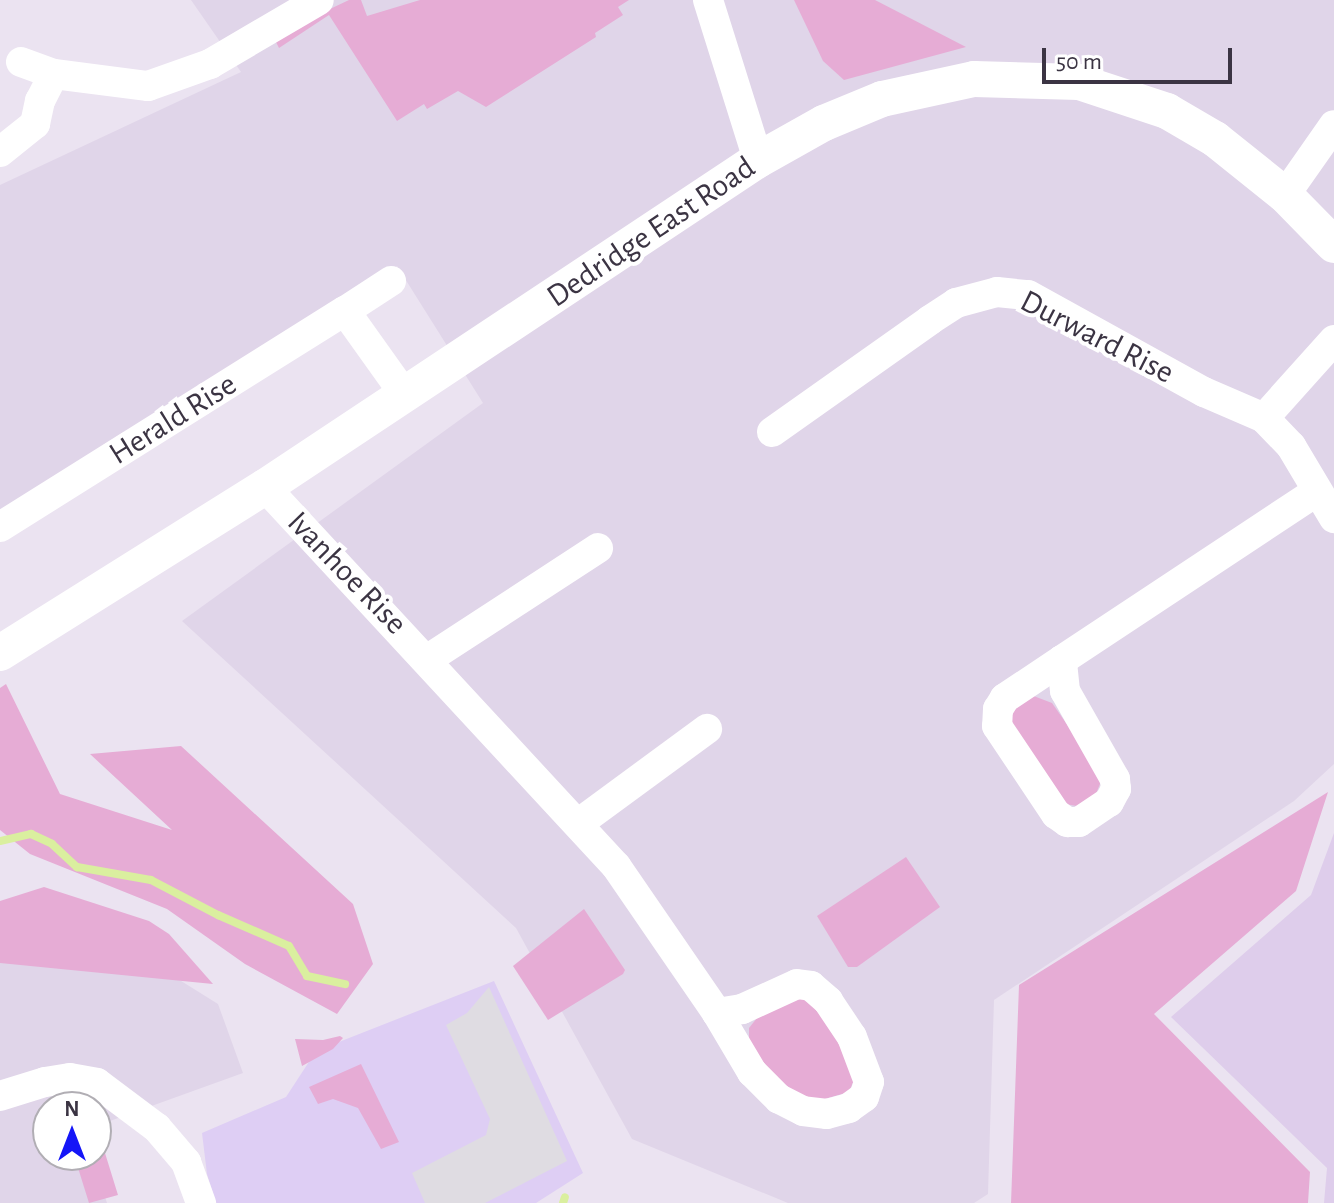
<!DOCTYPE html>
<html>
<head>
<meta charset="utf-8">
<style>
	body { margin:0 }
	#map { position:relative; width:1334px; height:1203px; overflow:hidden; background:#ebe3f1; font-family:"Alegreya Sans",sans-serif }
	div>[style] { position:absolute }
	[style*='--x'] { left:calc(var(--x)*1px); top:calc(var(--y)*1px); width:calc(var(--w)*1px); rotate:calc(var(--a)*1deg) }
	.residential>* { inset:0; background:#e0d5e9 }
	.commercial>* { inset:0; background:#decef4 }
	.education>* { inset:0; background:#decdeb }
	.green>* { inset:0; background:#e6acd5 }
	.parking>* { inset:0; background:#dfdce2 }
	.stream>* { height:8px; margin:-4px; padding:0 4px; transform-origin:4px; border-radius:4px; background:#daef9f }
	.minor>* { height:30px; margin:-15px; padding:0 15px; transform-origin:15px; border-radius:15px; background:#fff }
	.tertiary>* { height:36px; margin:-18px; padding:0 18px; transform-origin:18px; border-radius:18px; background:#fff }
	span { translate:-50% -50%; white-space:nowrap; text-align:center; line-height:1.15; -webkit-text-stroke:8px #fff; paint-order:stroke }
	.street-label { font-size:32px; color:#3b3443 }
	.north { position:absolute; left:32px; top:1091px; width:80px; height:80px; box-sizing:border-box; background:#fff; border:2px solid #b1aeb4; border-radius:50%; rotate:0deg; font-size:22px; font-weight:700; line-height:32px; text-align:center; color:#3b3443 }
	.north::after { content:''; display:block; margin:auto; width:28px; height:36px; background:#1516f7; clip-path:polygon(50% 0,100% 100%,50% 72%,0 100%) }
	.scale { position:absolute; left:1042px; top:48px; width:190px; height:36px; box-sizing:border-box; border:4px solid #3b3443; border-top:0; padding-left:10px; font-size:24px; line-height:28px; white-space:nowrap; color:#3b3443; -webkit-text-stroke:6px #fff; paint-order:stroke }
</style>
</head>
<body>
<div id="map">
	<div class="residential">
		<i style="clip-path:polygon(191px 0,1334px 0,1334px 764px,1294px 801px,994px 1000px,988px 1194px,974px 1203px,788px 1203px,632px 1139px,516px 928px,182px 621px,483px 403px,397px 266px,0 518px,0 185px,241px 72px)"></i>
		<i style="clip-path:polygon(138px 954px,218px 1004px,243px 1073px,96px 1126px,96px 1107px,48px 1107px,48px 1155px,92px 1155px,107px 1203px,0 1203px,0 957px)"></i>
	</div>
	<div class="commercial">
		<i style="clip-path:polygon(494px 981px,583px 1173px,536px 1203px,216px 1203px,207px 1174px,202px 1133px,286px 1097px,316px 1051px)"></i>
	</div>
	<div class="education">
		<i style="clip-path:polygon(1334px 833px,1334px 1203px,1324px 1203px,1327px 1168px,1171px 1017px,1311px 895px)"></i>
	</div>
	<div class="green">
		<i style="clip-path:polygon(349px 0,361px 0,367px 16px,420px 0,629px 0,618px 7px,623px 15px,595px 33px,596px 37px,486px 107px,458px 91px,427px 109px,424px 104px,397px 121px,329px 15px,279px 48px,273px 36px)"></i>
		<i style="clip-path:polygon(794px 0,875px 0,966px 47px,844px 80px,823px 61px)"></i>
		<i style="clip-path:polygon(6px 684px,60px 794px,172px 830px,90px 754px,181px 746px,353px 904px,373px 964px,337px 1014px,245px 964px,167px 909px,30px 854px,0 830px,0 688px)"></i>
		<i style="clip-path:polygon(1031px 695px,1052px 703px,1099px 770px,1100px 784px,1095px 796px,1077px 806px,1065px 804px,1010px 720px,1012px 709px)"></i>
		<i style="clip-path:polygon(1328px 792px,1296px 891px,1154px 1014px,1310px 1172px,1308px 1203px,1011px 1203px,1019px 985px)"></i>
		<i style="clip-path:polygon(906px 857px,940px 907px,857px 967px,848px 967px,817px 916px)"></i>
		<i style="clip-path:polygon(44px 887px,149px 921px,169px 934px,213px 984px,0 963px,0 901px)"></i>
		<i style="clip-path:polygon(584px 909px,625px 970px,623px 974px,548px 1020px,513px 966px)"></i>
		<i style="clip-path:polygon(806px 995px,858px 1070px,849px 1092px,814px 1102px,776px 1085px,749px 1041px,749px 1028px,757px 1018px)"></i>
		<i style="clip-path:polygon(340px 1036px,343px 1038px,333px 1049px,302px 1066px,295px 1039px,323px 1040px)"></i>
		<i style="clip-path:polygon(361px 1064px,399px 1142px,381px 1149px,358px 1108px,333px 1099px,318px 1104px,309px 1087px)"></i>
		<i style="clip-path:polygon(96px 1124px,118px 1195px,89px 1203px,74px 1155px,96px 1155px)"></i>
	</div>
	<div class="parking">
		<i style="clip-path:polygon(489px 987px,567px 1161px,485px 1203px,425px 1203px,412px 1173px,486px 1135px,490px 1119px,446px 1025px,467px 1013px)"></i>
	</div>
	<div class="stream">
		<i style="--x:0;--y:841;--w:32;--a:-13"></i>
		<i style="--x:31;--y:834;--w:23;--a:25"></i>
		<i style="--x:52;--y:844;--w:34;--a:43"></i>
		<i style="--x:77;--y:867;--w:75;--a:10"></i>
		<i style="--x:151;--y:880;--w:76;--a:27.6"></i>
		<i style="--x:218;--y:915;--w:77;--a:23.6"></i>
		<i style="--x:289;--y:946;--w:35;--a:59"></i>
		<i style="--x:307;--y:976;--w:39;--a:12"></i>
		<i style="--x:563;--y:1203;--w:6;--a:-72"></i>
	</div>
	<div class="minor">
		<i style="--x:708;--y:0;--w:168;--a:72.6"></i>
		<i style="--x:21;--y:62;--w:35;--a:20"></i>
		<i style="--x:54;--y:74;--w:95;--a:7.3"></i>
		<i style="--x:148;--y:86;--w:66;--a:-19.5"></i>
		<i style="--x:210;--y:64;--w:126;--a:-30.4"></i>
		<i style="--x:0;--y:152;--w:45;--a:-38.7"></i>
		<i style="--x:35;--y:124;--w:24;--a:-78"></i>
		<i style="--x:40;--y:101;--w:30;--a:-63"></i>
		<i style="--x:1285;--y:195;--w:85;--a:-55"></i>
		<i style="--x:345;--y:311;--w:55;--a:-33.1"></i>
		<i style="--x:1334;--y:340;--w:105;--a:131.9"></i>
		<i style="--x:1264;--y:418;--w:39;--a:46"></i>
		<i style="--x:1291;--y:446;--w:84;--a:59.2"></i>
		<i style="--x:772;--y:432;--w:194;--a:-35.3"></i>
		<i style="--x:930;--y:320;--w:31;--a:-33"></i>
		<i style="--x:956;--y:303;--w:42;--a:-15"></i>
		<i style="--x:997;--y:292;--w:31;--a:6"></i>
		<i style="--x:1028;--y:295;--w:201;--a:28.9"></i>
		<i style="--x:1204;--y:392;--w:65;--a:23.4"></i>
		<i style="--x:265;--y:487;--w:517;--a:47.2"></i>
		<i style="--x:616;--y:866;--w:178;--a:55.5"></i>
		<i style="--x:717;--y:1013;--w:25;--a:-9"></i>
		<i style="--x:742;--y:1009;--w:60;--a:-24.4"></i>
		<i style="--x:797;--y:984;--w:14;--a:8"></i>
		<i style="--x:811;--y:986;--w:23;--a:41"></i>
		<i style="--x:828;--y:1001;--w:43;--a:56.3"></i>
		<i style="--x:852;--y:1037;--w:48;--a:69.3"></i>
		<i style="--x:869;--y:1082;--w:16;--a:108"></i>
		<i style="--x:864;--y:1097;--w:19;--a:144"></i>
		<i style="--x:849;--y:1108;--w:23;--a:165"></i>
		<i style="--x:827;--y:1114;--w:24;--a:-173"></i>
		<i style="--x:803;--y:1111;--w:27;--a:-153"></i>
		<i style="--x:779;--y:1099;--w:38;--a:-135"></i>
		<i style="--x:752;--y:1072;--w:69;--a:-120.7"></i>
		<i style="--x:0;--y:527;--w:407;--a:-32.1"></i>
		<i style="--x:345;--y:311;--w:103;--a:54.5"></i>
		<i style="--x:428;--y:659;--w:203;--a:-33.1"></i>
		<i style="--x:1062;--y:660;--w:69;--a:146.3"></i>
		<i style="--x:1005;--y:698;--w:13;--a:122"></i>
		<i style="--x:998;--y:709;--w:17;--a:93"></i>
		<i style="--x:997;--y:726;--w:106;--a:56.2"></i>
		<i style="--x:1056;--y:814;--w:14;--a:36"></i>
		<i style="--x:1067;--y:822;--w:12;--a:0"></i>
		<i style="--x:1079;--y:822;--w:36;--a:-34"></i>
		<i style="--x:1109;--y:802;--w:15;--a:-62"></i>
		<i style="--x:1116;--y:789;--w:10;--a:-96"></i>
		<i style="--x:1115;--y:779;--w:101;--a:-119.6"></i>
		<i style="--x:1065;--y:691;--w:31;--a:-96"></i>
		<i style="--x:1062;--y:660;--w:305;--a:-33.5"></i>
		<i style="--x:579;--y:823;--w:159;--a:-36.3"></i>
		<i style="--x:0;--y:1096;--w:47;--a:-17.3"></i>
		<i style="--x:45;--y:1082;--w:25;--a:-9"></i>
		<i style="--x:70;--y:1078;--w:27;--a:10"></i>
		<i style="--x:97;--y:1083;--w:75;--a:36.9"></i>
		<i style="--x:157;--y:1128;--w:45;--a:49.5"></i>
		<i style="--x:186;--y:1162;--w:44;--a:69.9"></i>
	</div>
	<div class="tertiary">
		<i style="--x:0;--y:653;--w:313;--a:-32.1"></i>
		<i style="--x:265;--y:487;--w:592;--a:-33.56"></i>
		<i style="--x:758;--y:160;--w:76;--a:-29.3"></i>
		<i style="--x:824;--y:123;--w:63;--a:-22.5"></i>
		<i style="--x:882;--y:99;--w:94;--a:-12.3"></i>
		<i style="--x:974;--y:79;--w:105;--a:1.6"></i>
		<i style="--x:1079;--y:82;--w:93;--a:18.2"></i>
		<i style="--x:1167;--y:111;--w:56;--a:30.3"></i>
		<i style="--x:1215;--y:139;--w:90;--a:38.7"></i>
		<i style="--x:1285;--y:195;--w:70;--a:45.6"></i>
	</div>
	<div class="street-label">
		<span style="left:651px;top:232px;rotate:-34deg">Dedridge East Road</span>
		<span style="left:1097px;top:337px;rotate:27deg">Durward Rise</span>
		<span style="left:173px;top:419px;rotate:-32deg">Herald Rise</span>
		<span style="left:347px;top:573px;rotate:46deg">Ivanhoe Rise</span>
	</div>
	<div class="north">N</div>
	<div class="scale">50 m</div>
</div>
</body>
</html>
